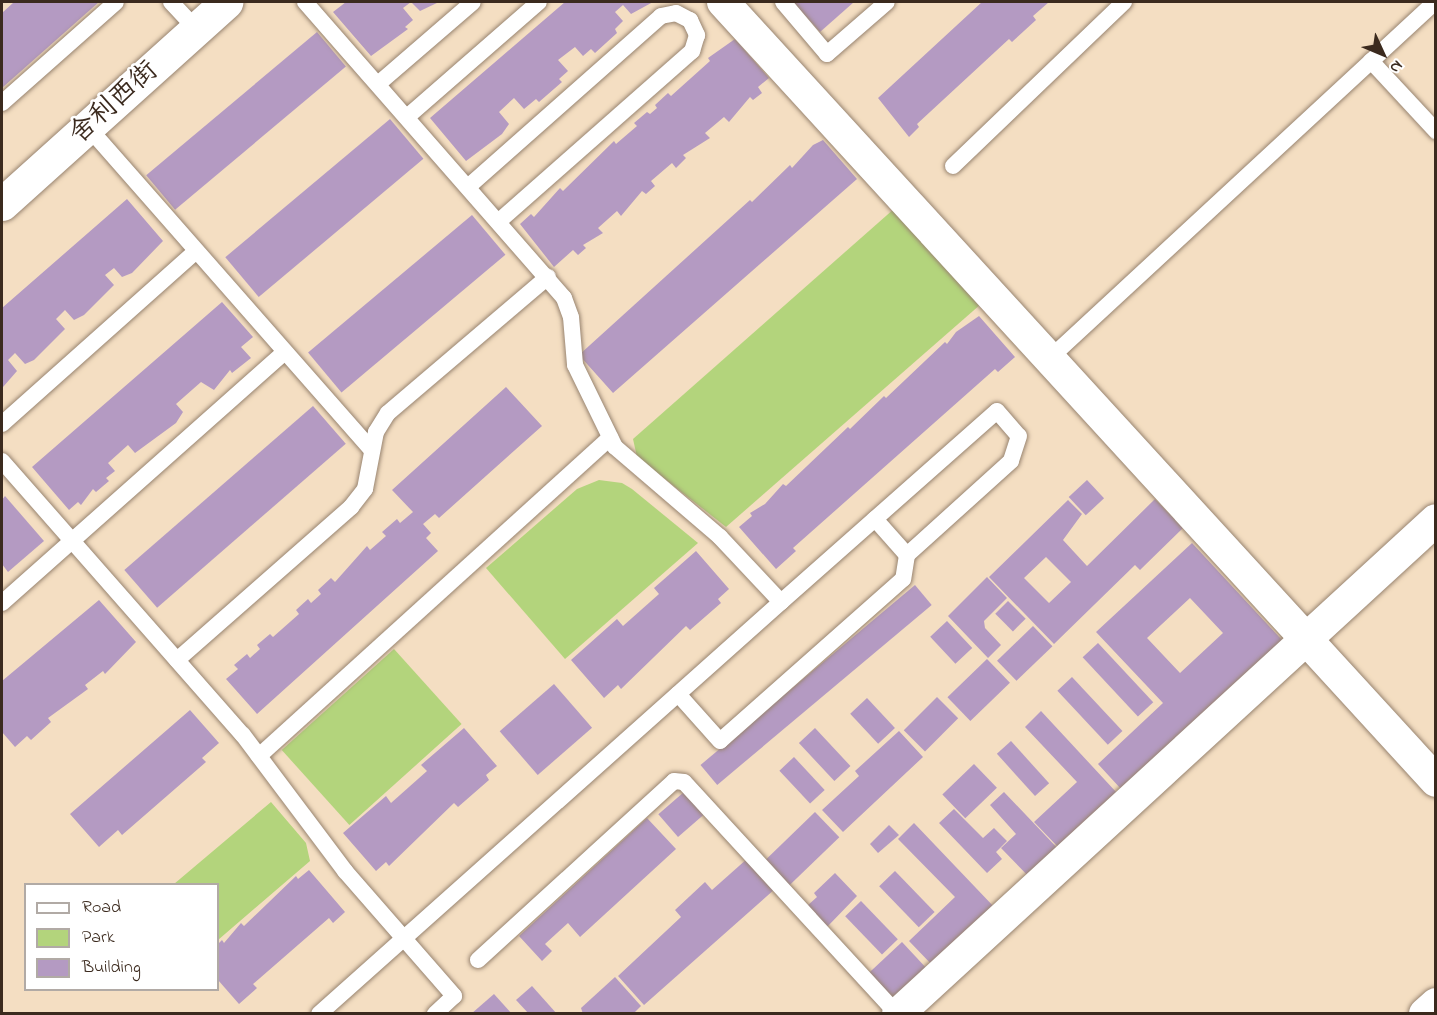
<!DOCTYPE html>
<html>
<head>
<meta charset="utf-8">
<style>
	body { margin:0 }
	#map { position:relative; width:1437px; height:1015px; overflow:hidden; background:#f4dec2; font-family:"Indie Flower","LXGW WenKai TC",sans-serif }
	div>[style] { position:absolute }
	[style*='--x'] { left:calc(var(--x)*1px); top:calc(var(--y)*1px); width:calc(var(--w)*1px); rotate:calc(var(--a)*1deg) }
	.green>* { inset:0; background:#b3d47c; transform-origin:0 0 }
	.building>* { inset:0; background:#b49ac2; transform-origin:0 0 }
	.roads { filter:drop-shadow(0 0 2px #988470) drop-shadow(0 0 2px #988470) }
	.service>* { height:16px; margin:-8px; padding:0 8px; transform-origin:8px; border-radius:8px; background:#fff }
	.minor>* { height:32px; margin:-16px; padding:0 16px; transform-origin:16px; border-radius:16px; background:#fff }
	.tertiary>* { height:33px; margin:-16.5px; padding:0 16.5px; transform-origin:16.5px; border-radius:16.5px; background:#fff }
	span { translate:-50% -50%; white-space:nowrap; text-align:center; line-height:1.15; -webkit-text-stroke:5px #fff; paint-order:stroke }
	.street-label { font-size:27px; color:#3b2a1e }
	.frame { position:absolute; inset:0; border:3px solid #3b2a1e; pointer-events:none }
	.legend { position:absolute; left:24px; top:883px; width:195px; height:108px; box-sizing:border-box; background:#fff; border:2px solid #b1aaa5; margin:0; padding:8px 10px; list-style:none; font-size:18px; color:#3b2a1e }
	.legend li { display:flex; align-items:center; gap:12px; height:30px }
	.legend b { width:30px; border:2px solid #b1aaa5 }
	.north { position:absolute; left:1353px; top:24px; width:60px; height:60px; -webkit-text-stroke:4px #fff; paint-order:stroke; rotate:134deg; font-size:16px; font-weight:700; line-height:24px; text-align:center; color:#3b2a1e }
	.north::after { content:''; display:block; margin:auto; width:21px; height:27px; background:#3b2a1e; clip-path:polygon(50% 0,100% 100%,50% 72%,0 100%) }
</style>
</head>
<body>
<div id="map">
	<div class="green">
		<i style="clip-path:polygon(895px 208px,981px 304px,726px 527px,637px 457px,633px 439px)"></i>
		<i style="clip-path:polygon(599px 480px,622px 483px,632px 489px,698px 543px,565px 659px,486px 568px,577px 489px)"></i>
		<i style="left:394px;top:649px;width:101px;height:151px;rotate:48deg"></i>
		<i style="clip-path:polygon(271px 802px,306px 843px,310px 861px,218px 940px,218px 884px,174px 884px)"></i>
	</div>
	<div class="building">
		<i style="clip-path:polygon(14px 2px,99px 2px,2px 88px,2px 13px)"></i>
		<i style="clip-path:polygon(346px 2px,411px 2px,403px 8px,413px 20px,405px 27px,408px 29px,371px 56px,333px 12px)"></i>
		<i style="clip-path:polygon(411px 2px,439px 2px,420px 11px)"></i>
		<i style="clip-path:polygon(565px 2px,653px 2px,631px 14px,623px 5px,615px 12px,623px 21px,615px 29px,617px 33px,595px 53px,591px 49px,583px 56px,575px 47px,558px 60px,568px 71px,559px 79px,562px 82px,539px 102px,536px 99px,524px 109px,514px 98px,499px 112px,509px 124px,502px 134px,466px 161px,430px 118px)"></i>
		<i style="clip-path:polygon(793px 2px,854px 2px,820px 32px)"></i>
		<i style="clip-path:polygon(982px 2px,1049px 2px,1033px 16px,1036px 20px,1012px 42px,1009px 39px,917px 124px,919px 127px,909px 137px,878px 98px)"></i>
		<i style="left:317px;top:32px;width:45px;height:223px;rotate:50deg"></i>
		<i style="clip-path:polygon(735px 39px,769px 78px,758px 87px,762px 93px,753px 100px,750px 97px,729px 122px,724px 117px,705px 133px,710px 138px,683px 155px,686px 158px,676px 168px,672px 163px,651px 181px,655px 186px,646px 194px,642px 191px,621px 216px,617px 211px,598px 228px,603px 233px,583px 245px,586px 248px,578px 255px,573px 250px,554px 267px,520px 224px,531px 214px,534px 217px,560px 188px,563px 191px,614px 141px,616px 144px,637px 126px,634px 123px,647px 112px,650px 114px,657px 108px,655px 105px,668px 93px,671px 96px,710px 61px,708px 58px)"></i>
		<i style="left:390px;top:119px;width:52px;height:215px;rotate:50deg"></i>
		<i style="clip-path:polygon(823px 140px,857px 179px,613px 393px,579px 355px,750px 200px,752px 202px,790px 165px,792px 168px,813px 145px)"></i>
		<i style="clip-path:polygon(127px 199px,163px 241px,132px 273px,122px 277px,114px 268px,105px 275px,114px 285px,84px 315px,74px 320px,65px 310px,56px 319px,65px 329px,34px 360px,25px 364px,15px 353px,8px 360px,17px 371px,3px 387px,2px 308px)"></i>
		<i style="left:472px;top:215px;width:52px;height:214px;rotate:50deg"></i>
		<i style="clip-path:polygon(222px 302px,253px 337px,241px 347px,251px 358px,232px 373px,230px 370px,214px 390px,201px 382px,176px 404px,183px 412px,176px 423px,135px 453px,128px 445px,108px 463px,115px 471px,106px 478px,109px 481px,96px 492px,93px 489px,81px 505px,78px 502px,69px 510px,32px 467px)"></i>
		<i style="clip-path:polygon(979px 316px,1015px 357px,998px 372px,995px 369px,793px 548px,796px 551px,776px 569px,739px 527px,752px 516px,750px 513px,765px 504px,783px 484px,786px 486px,848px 427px,850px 429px,884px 396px,886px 398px,945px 342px,947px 344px,956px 332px)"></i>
		<i style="clip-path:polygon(506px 387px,542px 426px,439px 518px,435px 514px,423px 524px,431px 533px,426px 538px,438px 551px,257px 714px,226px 679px,238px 669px,234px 665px,247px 654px,250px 658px,260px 649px,257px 645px,270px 634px,273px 637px,299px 614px,296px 610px,308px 599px,311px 603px,321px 594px,318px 590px,331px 578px,335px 582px,367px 546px,370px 550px,386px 536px,382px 532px,397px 519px,400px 523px,413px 512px,392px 490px)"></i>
		<i style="left:313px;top:406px;width:50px;height:250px;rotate:49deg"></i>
		<i style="left:1087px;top:480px;width:25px;height:25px;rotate:47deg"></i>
		<i style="clip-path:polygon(5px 496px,44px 541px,8px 572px,2px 564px,2px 500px)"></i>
		<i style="clip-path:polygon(evenodd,1155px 499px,1183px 528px,1140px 570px,1135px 565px,1054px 644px,989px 577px,1068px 500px,1082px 514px,1063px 540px,1087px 566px,1155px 499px,1046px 557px,1071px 582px,1049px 603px,1024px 578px,1046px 557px)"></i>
		<i style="clip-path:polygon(evenodd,1192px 543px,1282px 640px,1121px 789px,1098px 764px,1163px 703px,1096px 632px,1192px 543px,1190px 598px,1223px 633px,1180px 673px,1147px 638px,1190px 598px)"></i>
		<i style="clip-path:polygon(696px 551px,729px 589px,718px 599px,721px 603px,690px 630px,686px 626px,621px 689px,618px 685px,604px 698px,571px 660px,617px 619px,623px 626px,659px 594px,654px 588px)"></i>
		<i style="clip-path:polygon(987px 577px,1007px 598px,984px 621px,985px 628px,1001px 645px,988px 658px,948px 616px)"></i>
		<i style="left:915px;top:585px;width:26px;height:280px;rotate:50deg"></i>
		<i style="clip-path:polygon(99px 600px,136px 642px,105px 674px,103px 671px,85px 685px,88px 689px,48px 718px,51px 722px,31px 740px,27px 736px,15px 747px,2px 732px,2px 681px)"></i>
		<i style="left:1008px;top:601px;width:25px;height:18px;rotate:45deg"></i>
		<i style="left:947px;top:621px;width:37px;height:23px;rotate:47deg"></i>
		<i style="left:1033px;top:626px;width:28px;height:50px;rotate:46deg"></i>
		<i style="left:1098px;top:643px;width:81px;height:21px;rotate:47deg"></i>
		<i style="left:987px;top:659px;width:33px;height:55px;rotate:46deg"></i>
		<i style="left:1072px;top:677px;width:74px;height:20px;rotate:47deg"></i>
		<i style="left:554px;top:684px;width:58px;height:72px;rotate:49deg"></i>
		<i style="left:937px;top:697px;width:30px;height:47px;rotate:45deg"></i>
		<i style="left:867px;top:698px;width:41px;height:23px;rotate:47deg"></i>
		<i style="clip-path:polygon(190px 710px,219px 743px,202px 758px,206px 762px,122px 835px,118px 830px,99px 847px,70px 814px)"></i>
		<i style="clip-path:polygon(1041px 711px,1117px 793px,1058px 847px,1034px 822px,1077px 782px,1025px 727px)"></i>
		<i style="clip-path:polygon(464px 728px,497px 766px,486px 775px,489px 780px,458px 807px,454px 803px,389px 866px,386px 862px,376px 871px,343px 833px,386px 796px,391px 803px,427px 771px,421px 765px)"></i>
		<i style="left:815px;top:728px;width:52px;height:22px;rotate:47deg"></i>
		<i style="clip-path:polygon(899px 731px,923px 757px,843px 832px,822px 810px,859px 776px,855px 771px)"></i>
		<i style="left:1011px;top:741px;width:57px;height:19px;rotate:48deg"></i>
		<i style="left:794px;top:757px;width:45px;height:20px;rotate:47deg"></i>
		<i style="left:974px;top:764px;width:33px;height:44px;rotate:46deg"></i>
		<i style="left:684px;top:792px;width:30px;height:34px;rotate:49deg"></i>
		<i style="clip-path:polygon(1004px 792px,1063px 854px,1034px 882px,1001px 848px,1016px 834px,990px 805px)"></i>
		<i style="clip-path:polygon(954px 809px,983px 838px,994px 828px,1007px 841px,996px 852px,1002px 859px,987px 873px,939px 823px)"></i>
		<i style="left:815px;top:812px;width:35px;height:70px;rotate:46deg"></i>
		<i style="clip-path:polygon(647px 818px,676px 849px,580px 937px,568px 923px,545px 944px,552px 951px,542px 961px,519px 936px)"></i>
		<i style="clip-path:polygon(914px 823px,996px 909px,935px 968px,909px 941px,955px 897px,898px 839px)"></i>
		<i style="clip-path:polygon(889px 825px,899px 835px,878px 853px,870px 844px)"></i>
		<i style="clip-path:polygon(748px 858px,776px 888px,644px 1005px,618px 976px,681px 917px,675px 910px,705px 882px,712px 890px)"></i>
		<i style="clip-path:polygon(309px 870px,345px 912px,333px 923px,329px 918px,253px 984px,257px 988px,239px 1004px,218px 980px,218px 944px,222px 940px,224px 943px,241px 923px,244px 926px,296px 876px,298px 879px)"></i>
		<i style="left:895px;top:871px;width:57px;height:22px;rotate:46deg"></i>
		<i style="clip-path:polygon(835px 873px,857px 896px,827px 927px,807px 906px,817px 897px,814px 893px)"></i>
		<i style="left:861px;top:901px;width:53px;height:22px;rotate:46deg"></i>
		<i style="left:902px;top:942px;width:40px;height:45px;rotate:47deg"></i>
		<i style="clip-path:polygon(615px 977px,641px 1006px,633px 1014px,583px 1014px,581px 1008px)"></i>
		<i style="clip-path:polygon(532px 986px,557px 1014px,529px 1014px,516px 1000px)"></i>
		<i style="clip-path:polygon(494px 994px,512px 1014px,471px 1014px)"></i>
	</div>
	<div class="roads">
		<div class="service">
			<i style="--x:171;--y:2;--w:37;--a:47"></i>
			<i style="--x:305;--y:2;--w:393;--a:48.8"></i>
			<i style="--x:564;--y:298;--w:20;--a:70"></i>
			<i style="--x:571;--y:317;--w:48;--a:85.2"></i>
			<i style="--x:575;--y:365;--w:91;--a:64"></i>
			<i style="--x:615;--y:447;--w:138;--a:40.6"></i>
			<i style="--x:720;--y:537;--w:89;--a:46.8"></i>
			<i style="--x:783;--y:2;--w:68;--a:49.8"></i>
			<i style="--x:827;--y:54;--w:79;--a:-40.9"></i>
			<i style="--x:1371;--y:61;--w:96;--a:47.1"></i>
			<i style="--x:378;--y:84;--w:125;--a:-40.8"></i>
			<i style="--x:2;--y:103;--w:152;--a:-41.5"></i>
			<i style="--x:407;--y:117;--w:175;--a:-41.1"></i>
			<i style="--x:87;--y:126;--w:432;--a:48.7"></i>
			<i style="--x:953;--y:166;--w:237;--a:-43.8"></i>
			<i style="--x:469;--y:186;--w:256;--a:-41.5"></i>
			<i style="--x:661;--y:16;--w:15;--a:-11"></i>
			<i style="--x:676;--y:13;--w:16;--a:27"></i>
			<i style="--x:690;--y:20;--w:17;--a:65"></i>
			<i style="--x:697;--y:35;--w:17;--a:107"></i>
			<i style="--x:692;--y:51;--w:257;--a:138.6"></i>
			<i style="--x:1049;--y:359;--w:526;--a:-42.76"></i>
			<i style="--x:2;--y:424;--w:260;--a:-41.7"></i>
			<i style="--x:2;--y:461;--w:365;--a:48.7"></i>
			<i style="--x:243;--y:735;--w:170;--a:53.1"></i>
			<i style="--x:345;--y:871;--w:166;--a:48.9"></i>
			<i style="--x:454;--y:996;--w:26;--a:137"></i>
			<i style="--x:875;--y:519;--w:48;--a:48.4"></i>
			<i style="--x:2;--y:603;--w:378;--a:-41.6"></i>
			<i style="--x:177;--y:660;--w:232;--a:-41.3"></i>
			<i style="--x:351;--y:507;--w:23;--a:-52"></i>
			<i style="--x:365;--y:489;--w:58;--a:-79.1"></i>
			<i style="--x:376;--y:432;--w:22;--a:-58"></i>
			<i style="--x:388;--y:413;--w:210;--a:-40.4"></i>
			<i style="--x:259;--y:756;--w:474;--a:-42.2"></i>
			<i style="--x:478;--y:960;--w:265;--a:-42.4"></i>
			<i style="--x:674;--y:781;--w:10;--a:6"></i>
			<i style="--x:684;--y:782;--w:315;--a:47.4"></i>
			<i style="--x:319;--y:1014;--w:619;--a:-41.73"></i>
			<i style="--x:781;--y:602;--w:288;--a:-41.5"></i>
			<i style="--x:997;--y:411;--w:33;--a:49"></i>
			<i style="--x:1019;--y:436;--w:26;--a:108"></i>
			<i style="--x:1011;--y:461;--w:140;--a:137.9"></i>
			<i style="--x:907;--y:555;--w:24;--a:99"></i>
			<i style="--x:903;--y:579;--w:244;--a:138.5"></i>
			<i style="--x:720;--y:741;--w:63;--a:-131.8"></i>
		</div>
		<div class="minor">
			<i style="--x:723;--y:2;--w:1056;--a:47.53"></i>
			<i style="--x:898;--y:1014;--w:730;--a:-42.56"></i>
			<i style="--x:1425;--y:1014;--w:15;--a:-42"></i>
		</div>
		<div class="tertiary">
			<i style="--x:2;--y:204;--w:302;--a:-42"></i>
		</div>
	</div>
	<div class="street-label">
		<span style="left:114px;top:103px;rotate:-42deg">舍利西街</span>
	</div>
	<div class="frame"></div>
	<ul class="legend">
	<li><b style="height:8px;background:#fff"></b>Road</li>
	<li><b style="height:16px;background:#b3d47c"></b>Park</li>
	<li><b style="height:16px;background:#b49ac2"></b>Building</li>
	</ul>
	<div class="north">N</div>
</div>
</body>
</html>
